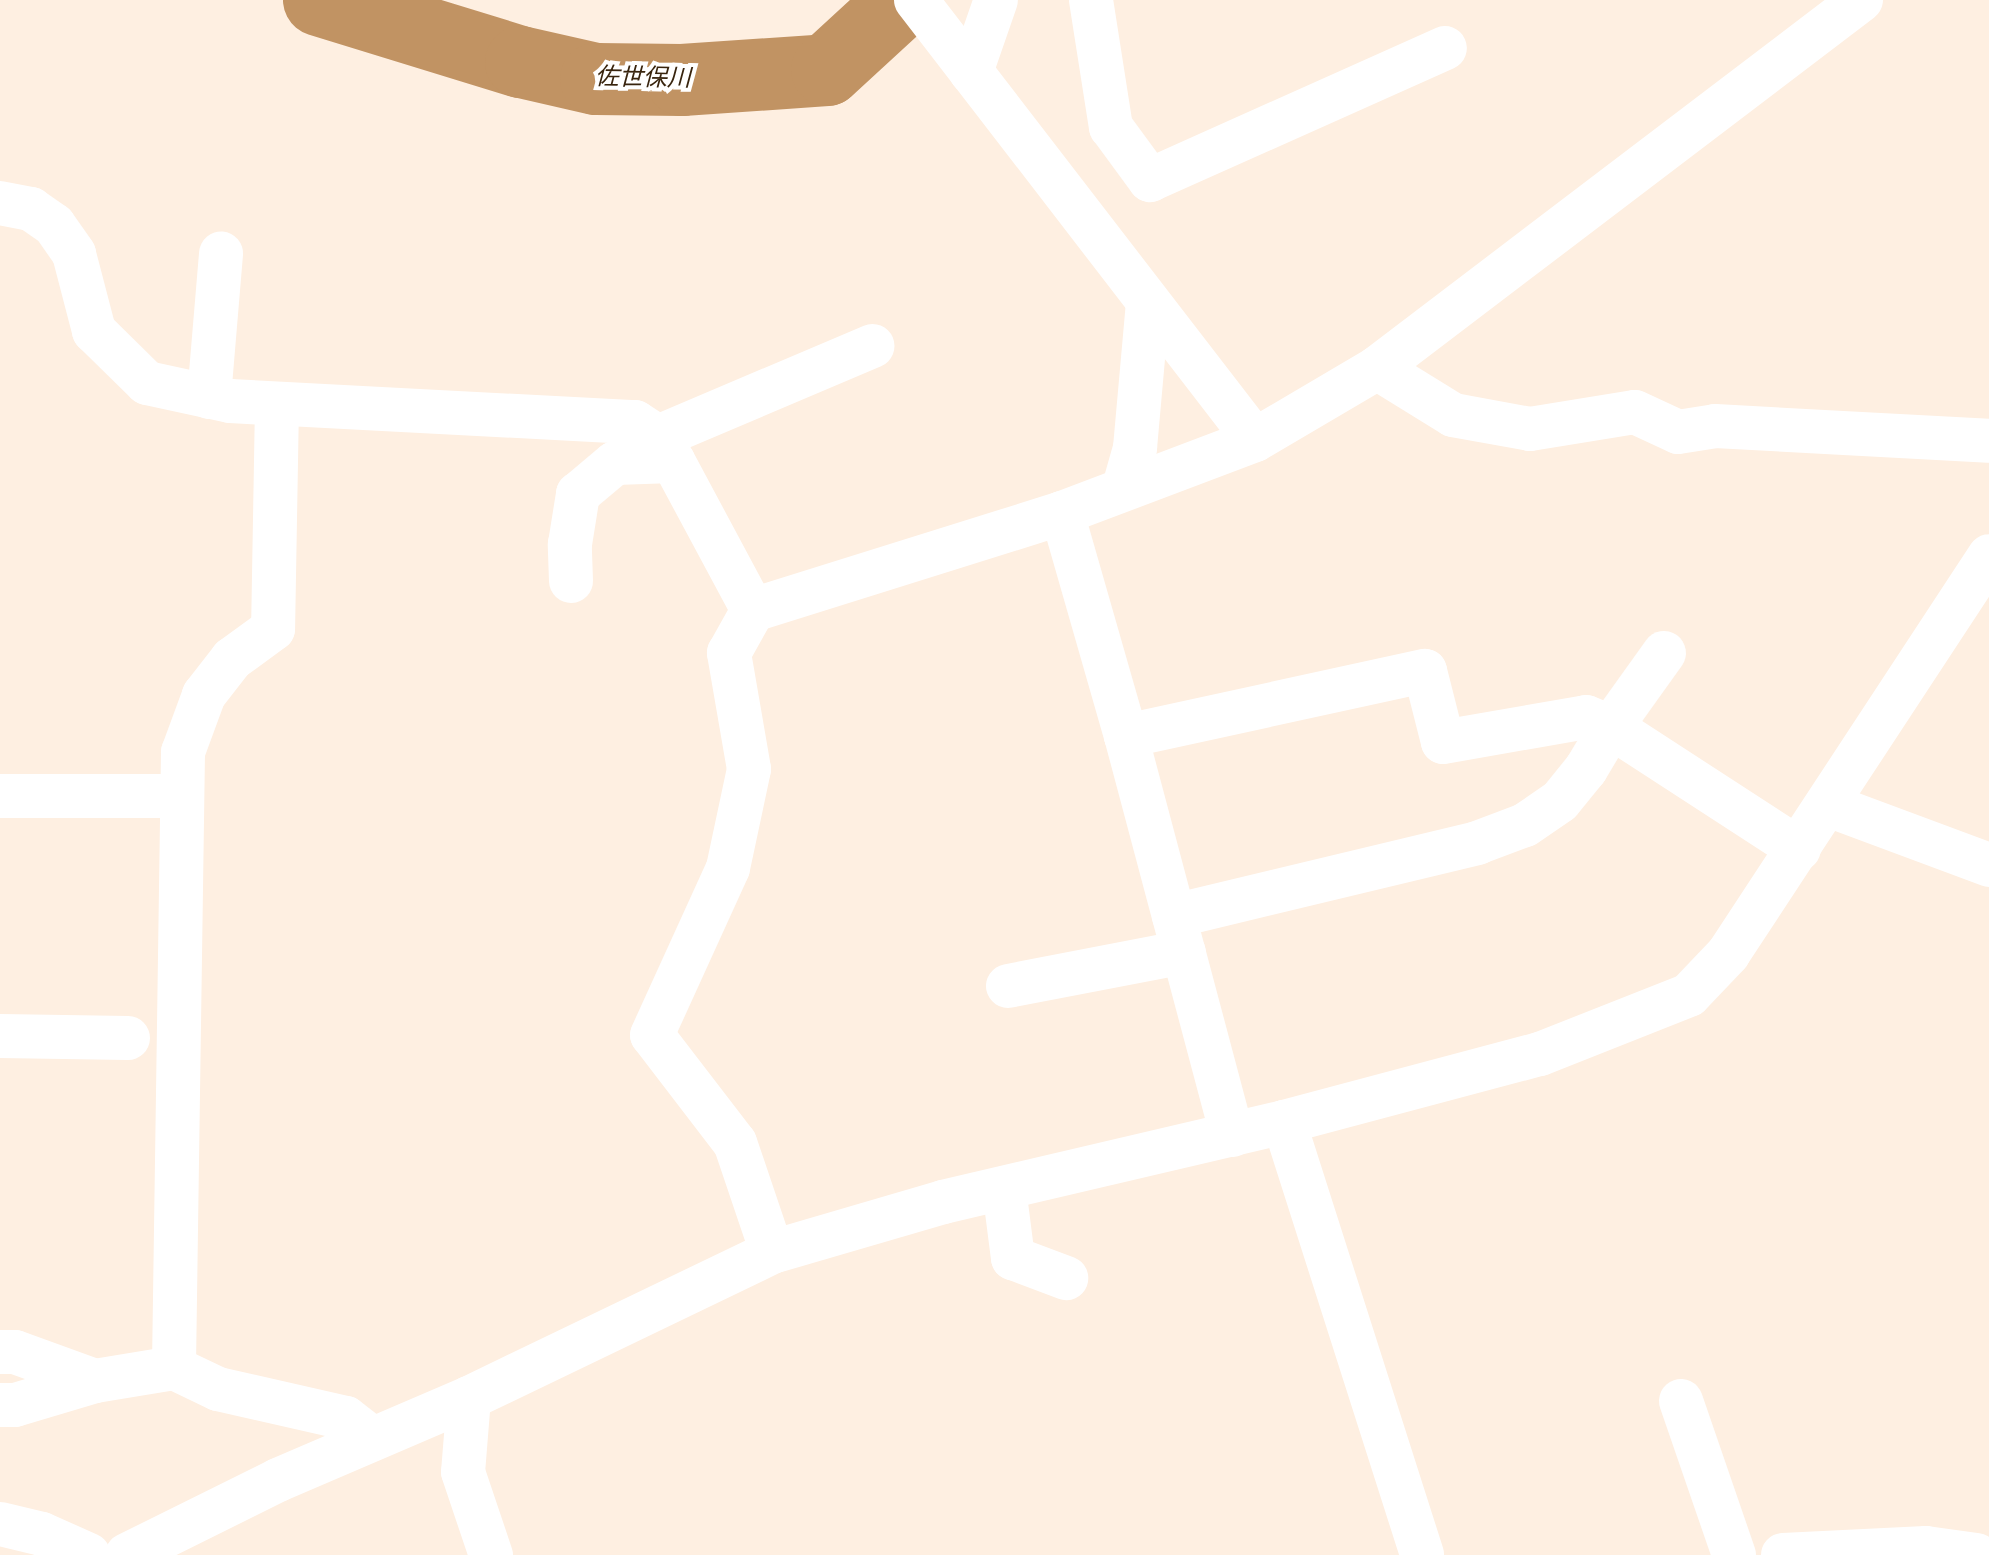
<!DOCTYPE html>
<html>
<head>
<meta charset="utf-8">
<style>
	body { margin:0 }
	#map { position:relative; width:1989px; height:1555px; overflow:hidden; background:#feefe1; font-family:"Titillium Web","Noto Sans JP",sans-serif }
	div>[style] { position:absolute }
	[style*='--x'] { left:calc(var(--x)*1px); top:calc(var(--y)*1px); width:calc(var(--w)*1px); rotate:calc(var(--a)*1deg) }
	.river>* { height:72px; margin:-36px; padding:0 36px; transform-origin:36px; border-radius:36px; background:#c19363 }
	.minor>* { height:44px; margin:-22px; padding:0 22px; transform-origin:22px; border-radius:22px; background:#fff }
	span { translate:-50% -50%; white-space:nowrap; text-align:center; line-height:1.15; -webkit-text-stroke:8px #fff; paint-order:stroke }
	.water-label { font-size:24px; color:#38240e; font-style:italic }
</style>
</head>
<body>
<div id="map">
	<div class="river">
		<i style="--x:319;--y:0;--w:211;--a:17.1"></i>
		<i style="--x:521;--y:62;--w:77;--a:12.8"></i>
		<i style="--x:596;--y:79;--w:86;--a:0.7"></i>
		<i style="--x:682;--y:80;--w:145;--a:-3.9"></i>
		<i style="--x:827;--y:70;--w:103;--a:-42.6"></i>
	</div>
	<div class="minor">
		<i style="--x:916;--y:0;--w:555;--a:52.39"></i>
		<i style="--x:1255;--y:440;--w:142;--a:-30.5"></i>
		<i style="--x:1377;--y:368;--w:608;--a:-37.25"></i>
		<i style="--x:1091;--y:0;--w:129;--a:81.1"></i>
		<i style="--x:1111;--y:127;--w:66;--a:53.7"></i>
		<i style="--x:1150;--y:180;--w:323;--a:-24.1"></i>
		<i style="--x:971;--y:72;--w:76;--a:-70.9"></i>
		<i style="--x:0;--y:203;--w:32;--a:11"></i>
		<i style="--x:31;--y:209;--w:28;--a:35"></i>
		<i style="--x:54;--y:225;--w:35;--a:55"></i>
		<i style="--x:74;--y:254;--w:80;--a:75.4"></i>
		<i style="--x:94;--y:331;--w:74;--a:44.5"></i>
		<i style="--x:147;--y:383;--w:85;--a:12.2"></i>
		<i style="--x:230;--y:401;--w:406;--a:3"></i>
		<i style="--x:635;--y:422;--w:27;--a:33"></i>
		<i style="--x:658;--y:437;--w:28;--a:58"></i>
		<i style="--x:1377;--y:368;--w:89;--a:31.7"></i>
		<i style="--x:1453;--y:415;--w:78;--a:10.3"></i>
		<i style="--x:1530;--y:429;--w:106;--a:-9.2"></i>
		<i style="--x:1635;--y:412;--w:47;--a:24.9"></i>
		<i style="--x:1678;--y:432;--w:37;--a:-9"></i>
		<i style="--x:1715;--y:426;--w:274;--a:3.1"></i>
		<i style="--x:209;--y:397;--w:144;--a:-85.2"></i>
		<i style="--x:277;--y:404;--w:225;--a:91"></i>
		<i style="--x:273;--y:629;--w:51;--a:143.8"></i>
		<i style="--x:232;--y:659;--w:46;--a:127.9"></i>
		<i style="--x:204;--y:695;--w:61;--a:110.2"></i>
		<i style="--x:183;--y:752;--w:616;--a:90.84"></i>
		<i style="--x:174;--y:1368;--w:49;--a:25.5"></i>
		<i style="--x:218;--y:1389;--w:131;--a:12.8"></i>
		<i style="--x:346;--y:1418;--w:34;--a:38"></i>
		<i style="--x:658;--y:437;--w:233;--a:-23"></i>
		<i style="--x:1124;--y:487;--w:41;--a:-74.2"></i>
		<i style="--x:1135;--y:448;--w:147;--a:-84.9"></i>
		<i style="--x:1062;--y:513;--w:232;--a:74"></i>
		<i style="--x:1126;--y:736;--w:413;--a:75.1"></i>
		<i style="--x:571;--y:581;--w:37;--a:-92"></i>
		<i style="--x:570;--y:544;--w:51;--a:-80.9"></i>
		<i style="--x:578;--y:494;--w:48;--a:-40"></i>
		<i style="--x:615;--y:463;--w:58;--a:-2"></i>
		<i style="--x:673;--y:461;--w:169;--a:61.8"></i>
		<i style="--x:1126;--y:736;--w:306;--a:-12.3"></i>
		<i style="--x:1425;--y:671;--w:73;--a:75.8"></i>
		<i style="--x:1443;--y:742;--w:145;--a:-9.9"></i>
		<i style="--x:1586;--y:717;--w:27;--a:22"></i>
		<i style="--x:1611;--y:727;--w:224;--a:33"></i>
		<i style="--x:0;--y:796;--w:182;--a:0"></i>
		<i style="--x:1828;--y:805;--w:172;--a:20.4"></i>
		<i style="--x:1174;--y:916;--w:312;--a:-13.5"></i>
		<i style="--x:1477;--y:843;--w:51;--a:-20.6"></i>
		<i style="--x:1525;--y:825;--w:42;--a:-34.4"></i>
		<i style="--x:1560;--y:801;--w:41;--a:-50.9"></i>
		<i style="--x:1586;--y:769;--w:49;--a:-59.2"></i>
		<i style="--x:1611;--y:727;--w:91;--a:-54.4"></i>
		<i style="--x:1008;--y:986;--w:179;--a:-10.9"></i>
		<i style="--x:0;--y:1036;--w:128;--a:0.9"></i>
		<i style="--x:1284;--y:1122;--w:454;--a:72.3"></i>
		<i style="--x:1004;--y:1188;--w:71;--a:82.7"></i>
		<i style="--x:1013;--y:1258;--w:57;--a:20.7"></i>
		<i style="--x:772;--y:1252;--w:115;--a:-108.7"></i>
		<i style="--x:735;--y:1143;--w:136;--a:-127.5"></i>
		<i style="--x:652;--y:1035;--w:183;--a:-65.5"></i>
		<i style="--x:728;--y:868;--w:101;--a:-78"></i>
		<i style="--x:749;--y:769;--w:118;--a:-99.8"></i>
		<i style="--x:729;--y:653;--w:49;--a:-60.8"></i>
		<i style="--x:753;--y:610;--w:324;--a:-17.4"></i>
		<i style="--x:1062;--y:513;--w:206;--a:-20.7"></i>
		<i style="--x:0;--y:1352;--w:15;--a:0"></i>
		<i style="--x:15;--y:1352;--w:85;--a:19.9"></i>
		<i style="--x:469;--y:1398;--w:74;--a:94.6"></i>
		<i style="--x:463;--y:1472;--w:88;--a:71.4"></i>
		<i style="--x:1681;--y:1401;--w:163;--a:71"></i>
		<i style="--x:0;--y:1405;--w:15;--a:0"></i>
		<i style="--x:15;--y:1405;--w:84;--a:-16.7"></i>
		<i style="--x:95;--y:1381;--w:80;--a:-9.3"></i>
		<i style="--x:0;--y:1524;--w:43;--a:13.4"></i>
		<i style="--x:42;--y:1534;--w:51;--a:24.1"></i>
		<i style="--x:127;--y:1555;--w:169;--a:-26.4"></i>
		<i style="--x:278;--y:1480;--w:208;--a:-23.2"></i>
		<i style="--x:469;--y:1398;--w:336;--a:-25.7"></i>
		<i style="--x:772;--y:1252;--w:178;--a:-16.3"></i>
		<i style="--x:943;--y:1202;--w:350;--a:-13.2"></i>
		<i style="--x:1284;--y:1122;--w:265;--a:-14.9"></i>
		<i style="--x:1540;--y:1054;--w:160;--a:-21.6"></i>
		<i style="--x:1689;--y:995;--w:57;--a:-46.4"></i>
		<i style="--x:1728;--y:954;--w:476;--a:-56.7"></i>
		<i style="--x:1783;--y:1555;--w:143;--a:-2.8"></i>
		<i style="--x:1926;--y:1548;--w:51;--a:7.8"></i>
	</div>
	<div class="water-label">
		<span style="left:643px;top:77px;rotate:1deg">佐世保川</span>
	</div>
</div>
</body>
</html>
